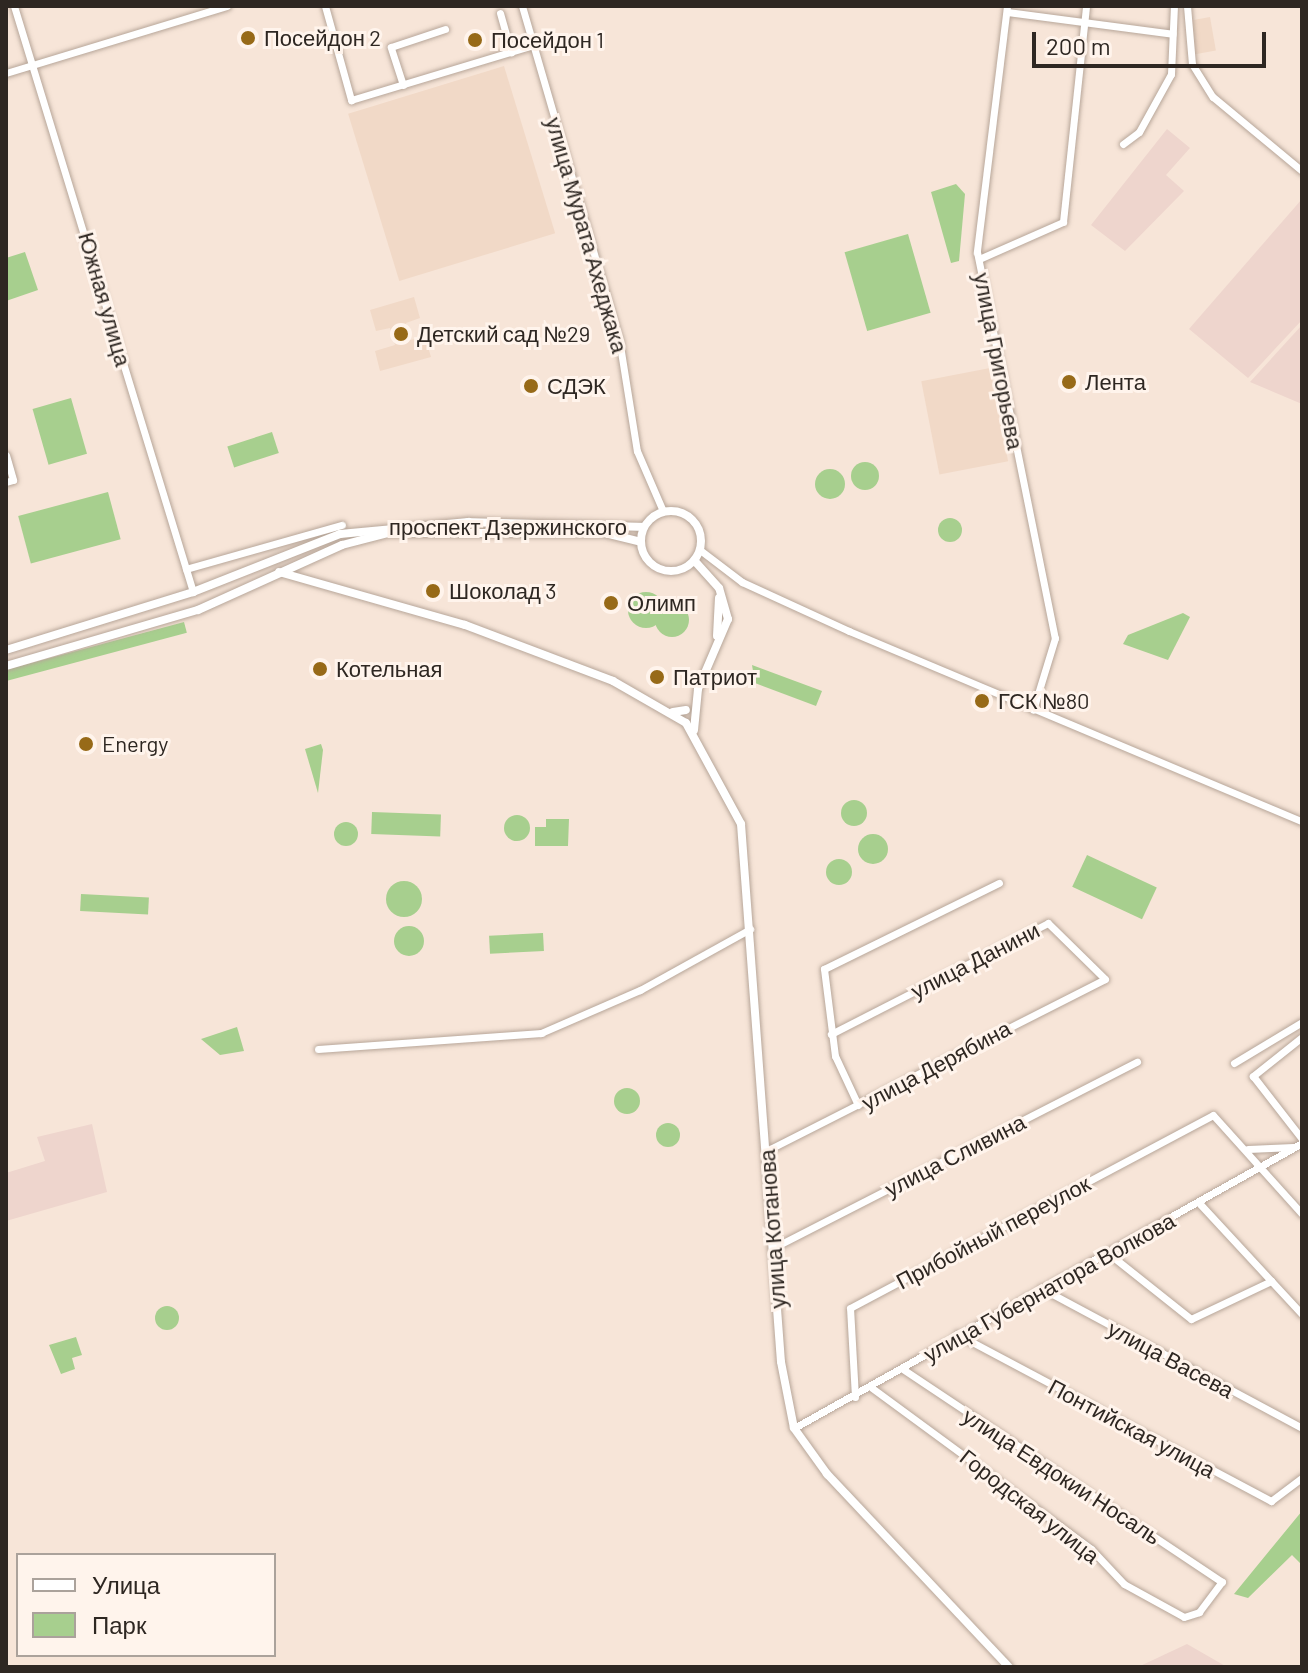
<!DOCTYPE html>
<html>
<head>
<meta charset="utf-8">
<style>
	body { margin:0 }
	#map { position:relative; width:1308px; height:1673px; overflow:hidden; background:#f7e5d8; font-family:Barlow,sans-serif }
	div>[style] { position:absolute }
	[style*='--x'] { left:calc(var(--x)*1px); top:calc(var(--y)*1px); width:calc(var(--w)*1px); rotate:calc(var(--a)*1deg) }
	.built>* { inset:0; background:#f1d9c7; transform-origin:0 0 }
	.industrial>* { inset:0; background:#eed5cd }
	.green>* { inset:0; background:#a7cf8e; transform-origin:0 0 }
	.round { border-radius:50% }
	.roads { filter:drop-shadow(0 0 2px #b7a699) drop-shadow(0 0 2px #b7a699) }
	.minor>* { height:7px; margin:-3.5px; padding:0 3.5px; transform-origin:3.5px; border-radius:3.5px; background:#fff }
	.tertiary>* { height:8px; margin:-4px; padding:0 4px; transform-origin:4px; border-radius:4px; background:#fff }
	.tertiary>.ring { margin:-4px; padding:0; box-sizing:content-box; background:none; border:8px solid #fff; border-radius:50% }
	.dots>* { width:22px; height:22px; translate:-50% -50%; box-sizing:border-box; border:4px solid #fff4ec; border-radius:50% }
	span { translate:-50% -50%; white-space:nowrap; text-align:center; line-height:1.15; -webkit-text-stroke:6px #fff4ec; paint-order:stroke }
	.poi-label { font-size:22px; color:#2e2722 }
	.left { translate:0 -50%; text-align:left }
	.street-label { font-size:22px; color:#2e2722 }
	.frame { position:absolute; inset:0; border:8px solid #2e2722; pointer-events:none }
	.legend { position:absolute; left:16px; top:1553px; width:260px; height:104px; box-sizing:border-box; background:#fff4ec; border:2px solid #aba29b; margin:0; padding:10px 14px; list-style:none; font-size:24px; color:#2e2722 }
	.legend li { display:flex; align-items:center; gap:16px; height:40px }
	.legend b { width:40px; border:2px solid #aba29b }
	.scale { position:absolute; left:1032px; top:32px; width:234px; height:36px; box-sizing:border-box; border:4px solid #2e2722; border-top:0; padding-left:10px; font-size:24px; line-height:28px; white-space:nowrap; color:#2e2722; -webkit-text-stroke:6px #fff4ec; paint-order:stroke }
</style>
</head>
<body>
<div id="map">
	<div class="built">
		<i style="left:1210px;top:17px;width:34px;height:21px;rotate:80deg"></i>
		<i style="left:504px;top:66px;width:175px;height:163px;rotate:73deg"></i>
		<i style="clip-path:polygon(414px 297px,420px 318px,406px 323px,410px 340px,425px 337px,431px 357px,380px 371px,375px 351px,395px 345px,390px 328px,376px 331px,370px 310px)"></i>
		<i style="left:990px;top:368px;width:95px;height:70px;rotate:79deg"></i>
	</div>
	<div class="industrial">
		<i style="clip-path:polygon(1167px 129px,1190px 148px,1166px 175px,1184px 191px,1125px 251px,1091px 225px)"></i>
		<i style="clip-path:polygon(1302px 199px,1302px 320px,1248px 378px,1189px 329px)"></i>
		<i style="clip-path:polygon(1302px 325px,1302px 404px,1250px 382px)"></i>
		<i style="clip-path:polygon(92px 1124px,107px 1192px,6px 1221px,6px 1173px,45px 1161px,37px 1137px)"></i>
		<i style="clip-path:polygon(1187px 1644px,1227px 1667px,1138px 1667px)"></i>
	</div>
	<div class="green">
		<i style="clip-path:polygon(956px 184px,965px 194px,959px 261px,951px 263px,931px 192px)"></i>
		<i style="left:908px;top:234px;width:82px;height:66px;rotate:74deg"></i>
		<i style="clip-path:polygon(25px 252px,38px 290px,6px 301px,6px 258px)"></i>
		<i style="left:71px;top:398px;width:58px;height:40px;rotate:74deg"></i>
		<i style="left:272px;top:432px;width:22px;height:47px;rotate:72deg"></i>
		<i class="round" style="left:851px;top:462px;width:28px;height:28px"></i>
		<i class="round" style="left:815px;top:469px;width:30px;height:30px"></i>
		<i style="left:108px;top:492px;width:49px;height:93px;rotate:75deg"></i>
		<i class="round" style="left:938px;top:518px;width:24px;height:24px"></i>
		<i class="round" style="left:628px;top:592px;width:36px;height:36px"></i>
		<i class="round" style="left:655px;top:603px;width:34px;height:34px"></i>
		<i style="clip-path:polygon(1183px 613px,1190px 617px,1168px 660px,1123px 644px,1128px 635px)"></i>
		<i style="left:184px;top:622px;width:11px;height:186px;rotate:75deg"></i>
		<i style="clip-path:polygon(752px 665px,822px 691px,816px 706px,755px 683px)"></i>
		<i style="clip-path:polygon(321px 744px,323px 750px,318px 793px,305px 749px)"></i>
		<i class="round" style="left:841px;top:800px;width:26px;height:26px"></i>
		<i style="left:372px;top:812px;width:69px;height:22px;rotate:2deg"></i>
		<i class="round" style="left:504px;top:815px;width:26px;height:26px"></i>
		<i style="clip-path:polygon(546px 819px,569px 819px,568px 846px,535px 846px,535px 827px,546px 827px)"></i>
		<i class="round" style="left:334px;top:822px;width:24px;height:24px"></i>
		<i class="round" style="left:858px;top:834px;width:30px;height:30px"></i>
		<i style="left:1087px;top:855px;width:77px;height:35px;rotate:25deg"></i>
		<i class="round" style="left:826px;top:859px;width:26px;height:26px"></i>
		<i class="round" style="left:386px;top:881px;width:36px;height:36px"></i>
		<i style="left:81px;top:894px;width:68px;height:17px;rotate:3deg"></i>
		<i class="round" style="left:394px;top:926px;width:30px;height:30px"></i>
		<i style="left:543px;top:933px;width:18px;height:54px;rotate:87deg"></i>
		<i style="clip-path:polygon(237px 1027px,244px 1051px,220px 1055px,201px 1039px)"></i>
		<i class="round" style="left:614px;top:1088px;width:26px;height:26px"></i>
		<i class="round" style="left:656px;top:1123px;width:24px;height:24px"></i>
		<i class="round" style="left:155px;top:1306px;width:24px;height:24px"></i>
		<i style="clip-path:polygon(76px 1337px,82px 1355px,72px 1358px,75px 1369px,61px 1374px,49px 1345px)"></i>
		<i style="clip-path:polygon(1302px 1511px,1302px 1565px,1292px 1555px,1248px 1598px,1234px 1594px)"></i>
	</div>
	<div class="roads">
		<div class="minor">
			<i style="--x:14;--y:6;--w:613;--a:73.01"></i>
			<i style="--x:325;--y:6;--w:98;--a:74.5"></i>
			<i style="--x:351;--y:100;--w:190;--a:-16.8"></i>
			<i style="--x:522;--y:6;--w:347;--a:73.8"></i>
			<i style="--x:619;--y:339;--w:113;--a:80.9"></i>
			<i style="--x:637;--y:451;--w:65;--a:66.6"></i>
			<i style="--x:1007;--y:6;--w:248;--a:97"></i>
			<i style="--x:977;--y:252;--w:394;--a:78.6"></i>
			<i style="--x:1055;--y:638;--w:75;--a:107"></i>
			<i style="--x:1187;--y:6;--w:58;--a:85.1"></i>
			<i style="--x:1192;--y:64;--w:39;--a:58"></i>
			<i style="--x:1213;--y:97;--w:116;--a:39.7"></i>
			<i style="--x:1007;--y:12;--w:167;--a:7.5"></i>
			<i style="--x:500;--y:13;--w:41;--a:74.2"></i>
			<i style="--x:6;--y:73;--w:231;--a:-16.9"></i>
			<i style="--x:403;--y:85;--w:40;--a:-108"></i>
			<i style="--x:391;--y:47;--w:57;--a:-18.4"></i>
			<i style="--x:1123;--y:144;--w:20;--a:-37"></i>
			<i style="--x:1139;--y:132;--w:66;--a:-61.1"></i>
			<i style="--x:1171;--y:74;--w:68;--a:-87.5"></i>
			<i style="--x:979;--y:259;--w:92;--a:-23.8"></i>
			<i style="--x:1063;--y:222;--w:217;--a:-83.9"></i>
			<i style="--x:6;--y:455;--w:26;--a:74"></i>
			<i style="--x:13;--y:480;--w:7;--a:164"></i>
			<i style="--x:700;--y:550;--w:53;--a:37.3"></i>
			<i style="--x:742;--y:582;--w:118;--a:24.6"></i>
			<i style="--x:849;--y:631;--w:491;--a:22.8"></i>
			<i style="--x:186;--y:569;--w:162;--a:-15.8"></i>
			<i style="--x:1302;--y:1037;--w:63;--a:141.5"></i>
			<i style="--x:1253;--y:1076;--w:80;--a:52.1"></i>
			<i style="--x:318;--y:1049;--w:224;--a:-4.1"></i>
			<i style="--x:541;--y:1033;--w:108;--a:-23.5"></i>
			<i style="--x:640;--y:990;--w:126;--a:-29"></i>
			<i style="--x:1234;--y:1063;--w:79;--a:-31.1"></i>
			<i style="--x:858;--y:1105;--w:54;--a:-115.1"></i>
			<i style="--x:835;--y:1056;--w:88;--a:-97.2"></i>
			<i style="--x:824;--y:969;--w:195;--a:-26.2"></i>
			<i style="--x:1248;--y:1149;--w:45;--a:-2.5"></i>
			<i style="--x:766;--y:1151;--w:380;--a:-26.9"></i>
			<i style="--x:1105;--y:979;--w:80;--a:-135.5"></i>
			<i style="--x:1048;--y:923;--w:244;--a:152.9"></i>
			<i style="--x:1200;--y:1204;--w:150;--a:47.2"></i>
			<i style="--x:773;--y:1248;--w:409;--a:-27.1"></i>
			<i style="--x:1108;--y:1253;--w:106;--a:38.5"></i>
			<i style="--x:1191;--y:1319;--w:89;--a:-25.4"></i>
			<i style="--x:1041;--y:1288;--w:296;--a:28.2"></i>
			<i style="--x:957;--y:1334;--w:356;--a:28"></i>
			<i style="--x:1271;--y:1501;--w:39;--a:-37"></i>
			<i style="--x:872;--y:1388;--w:272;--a:36.3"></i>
			<i style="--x:1091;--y:1549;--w:48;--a:46.7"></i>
			<i style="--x:1124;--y:1584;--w:68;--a:28.8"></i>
			<i style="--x:1184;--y:1617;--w:16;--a:-18"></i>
			<i style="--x:1199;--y:1612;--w:38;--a:-53"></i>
			<i style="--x:1222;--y:1582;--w:384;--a:-146.3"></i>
			<i style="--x:855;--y:1397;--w:89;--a:-93.2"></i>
			<i style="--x:850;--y:1308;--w:411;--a:-28"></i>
			<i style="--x:1213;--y:1115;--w:133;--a:48"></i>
			<i style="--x:794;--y:1428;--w:582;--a:-29.29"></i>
		</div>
		<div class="tertiary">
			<i class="ring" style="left:641px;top:511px;width:52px;height:52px"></i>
			<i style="--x:279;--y:572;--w:193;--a:15.9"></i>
			<i style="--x:465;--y:625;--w:158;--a:20.7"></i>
			<i style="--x:613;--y:681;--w:84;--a:29.9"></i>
			<i style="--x:686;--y:723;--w:115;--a:61.4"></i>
			<i style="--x:741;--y:824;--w:539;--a:85.75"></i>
			<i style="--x:781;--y:1362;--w:67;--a:78.9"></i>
			<i style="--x:794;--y:1428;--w:57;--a:54.3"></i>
			<i style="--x:827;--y:1474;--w:265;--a:46.7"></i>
			<i style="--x:717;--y:636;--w:38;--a:-87"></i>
			<i style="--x:6;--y:650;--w:196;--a:-17.2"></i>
			<i style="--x:193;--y:592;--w:158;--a:-21.5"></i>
			<i style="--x:340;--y:534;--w:129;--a:-5.4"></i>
			<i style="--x:468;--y:522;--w:175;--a:1.6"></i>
			<i style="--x:6;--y:666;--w:200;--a:-16.3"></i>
			<i style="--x:198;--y:610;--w:158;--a:-24.3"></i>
			<i style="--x:342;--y:545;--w:48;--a:-14.6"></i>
			<i style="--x:388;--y:533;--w:217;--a:0"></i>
			<i style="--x:605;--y:533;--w:37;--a:14"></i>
			<i style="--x:673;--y:712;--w:13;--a:-9"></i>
			<i style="--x:694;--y:730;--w:41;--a:-84.4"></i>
			<i style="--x:698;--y:689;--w:76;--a:-66.8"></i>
			<i style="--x:728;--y:619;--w:32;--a:-106"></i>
			<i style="--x:719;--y:588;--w:36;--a:-132"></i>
		</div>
	</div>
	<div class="dots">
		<i style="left:248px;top:38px;background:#976a18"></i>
		<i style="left:475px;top:40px;background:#976a18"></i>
		<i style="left:401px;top:334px;background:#976a18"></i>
		<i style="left:1069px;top:382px;background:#976a18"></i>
		<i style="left:531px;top:386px;background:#976a18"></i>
		<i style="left:433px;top:591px;background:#976a18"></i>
		<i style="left:611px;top:603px;background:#976a18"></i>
		<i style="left:320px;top:669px;background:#976a18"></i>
		<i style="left:657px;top:677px;background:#976a18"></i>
		<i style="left:982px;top:701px;background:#976a18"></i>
		<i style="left:86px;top:744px;background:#976a18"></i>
	</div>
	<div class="poi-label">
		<span class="left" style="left:264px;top:38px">Посейдон 2</span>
		<span class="left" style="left:491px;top:40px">Посейдон 1</span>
		<span class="left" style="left:417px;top:334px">Детский сад №29</span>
		<span class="left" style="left:1085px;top:382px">Лента</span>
		<span class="left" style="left:547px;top:386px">СДЭК</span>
		<span class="left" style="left:449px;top:591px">Шоколад 3</span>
		<span class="left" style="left:627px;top:603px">Олимп</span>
		<span class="left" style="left:336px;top:669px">Котельная</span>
		<span class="left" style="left:673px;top:677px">Патриот</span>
		<span class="left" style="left:998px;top:701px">ГСК №80</span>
		<span class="left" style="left:102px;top:744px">Energy</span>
	</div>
	<div class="street-label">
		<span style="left:587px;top:235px;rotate:74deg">улица Мурата Ахеджака</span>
		<span style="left:105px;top:299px;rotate:74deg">Южная улица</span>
		<span style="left:999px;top:361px;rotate:79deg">улица Григорьева</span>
		<span style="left:508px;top:527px">проспект Дзержинского</span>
		<span style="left:975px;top:960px;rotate:-27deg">улица Данини</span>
		<span style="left:936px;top:1065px;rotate:-28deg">улица Дерябина</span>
		<span style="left:955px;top:1155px;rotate:-27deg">улица Сливина</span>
		<span style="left:772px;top:1229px;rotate:-94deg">улица Котанова</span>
		<span style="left:993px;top:1232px;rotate:-28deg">Прибойный переулок</span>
		<span style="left:1049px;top:1287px;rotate:-29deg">улица Губернатора Волкова</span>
		<span style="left:1171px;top:1359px;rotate:28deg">улица Васева</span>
		<span style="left:1132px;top:1428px;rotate:28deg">Понтийская улица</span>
		<span style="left:1062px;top:1476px;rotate:33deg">улица Евдокии Носаль</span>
		<span style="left:1030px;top:1506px;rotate:38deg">Городская улица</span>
	</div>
	<div class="frame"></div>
	<ul class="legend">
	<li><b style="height:10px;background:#fff"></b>Улица</li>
	<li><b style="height:22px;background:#a7cf8e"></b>Парк</li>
	</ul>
	<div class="scale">200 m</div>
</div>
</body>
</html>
